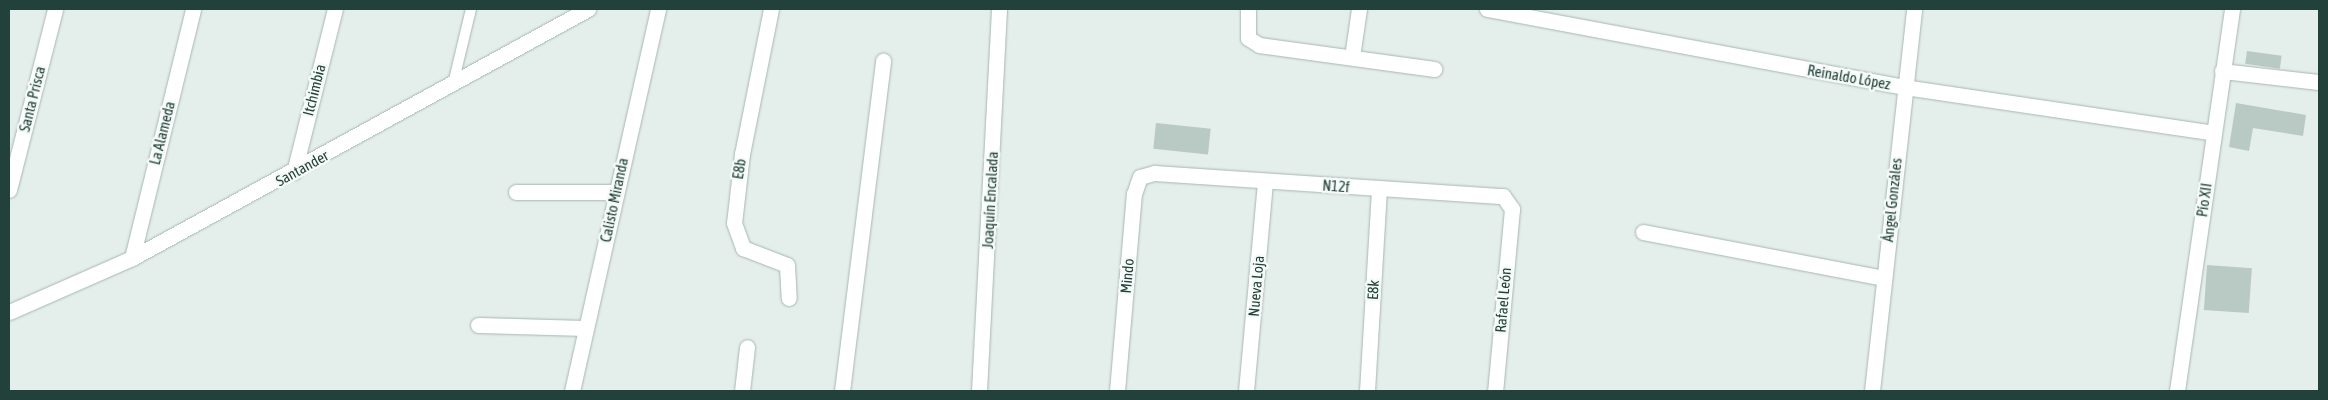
<!DOCTYPE html>
<html>
<head>
<meta charset="utf-8">
<style>
	body { margin:0 }
	#map { position:relative; width:2328px; height:400px; overflow:hidden; background:#e4eeea; font-family:"Asap Condensed",sans-serif }
	div>[style] { position:absolute }
	[style*='--x'] { left:calc(var(--x)*1px); top:calc(var(--y)*1px); width:calc(var(--w)*1px); rotate:calc(var(--a)*1deg) }
	.building>* { inset:0; background:#b9c9c3; transform-origin:0 0 }
	.roads { filter:drop-shadow(0 0 1px #a6b7b2) drop-shadow(0 0 1px #a6b7b2) }
	.lane>* { height:10px; margin:-5px; padding:0 5px; transform-origin:5px; border-radius:5px; background:#fff }
	.street>* { height:15px; margin:-7.5px; padding:0 7.5px; transform-origin:7.5px; border-radius:7.5px; background:#fff }
	.secondary>* { height:15px; margin:-7.5px; padding:0 7.5px; transform-origin:7.5px; border-radius:7.5px; background:#fff }
	span { translate:-50% -50%; white-space:nowrap; text-align:center; line-height:1.15; -webkit-text-stroke:5px #f5faf8; paint-order:stroke }
	.street-label { font-size:15px; color:#22413a }
	.frame { position:absolute; inset:0; border:10px solid #22413a; pointer-events:none }
</style>
</head>
<body>
<div id="map">
	<div class="building">
		<i style="left:2247px;top:51px;width:35px;height:13px;rotate:8deg"></i>
		<i style="clip-path:polygon(2236px 103px,2306px 115px,2303px 136px,2253px 128px,2249px 151px,2229px 147px)"></i>
		<i style="left:1156px;top:123px;width:55px;height:26px;rotate:6deg"></i>
		<i style="left:2207px;top:265px;width:45px;height:45px;rotate:4deg"></i>
	</div>
	<div class="roads">
		<div class="lane">
			<i style="--x:453;--y:84;--w:77;--a:-76.5"></i>
		</div>
		<div class="street">
			<i style="--x:771;--y:9;--w:148;--a:101.3"></i>
			<i style="--x:742;--y:154;--w:69;--a:96.6"></i>
			<i style="--x:734;--y:223;--w:27;--a:70"></i>
			<i style="--x:743;--y:248;--w:47;--a:21.1"></i>
			<i style="--x:787;--y:265;--w:33;--a:87"></i>
			<i style="--x:1248;--y:9;--w:29;--a:90"></i>
			<i style="--x:1248;--y:38;--w:13;--a:32"></i>
			<i style="--x:1259;--y:45;--w:177;--a:7.8"></i>
			<i style="--x:1487;--y:9;--w:424;--a:10.6"></i>
			<i style="--x:1904;--y:87;--w:313;--a:8.4"></i>
			<i style="--x:1352;--y:57;--w:49;--a:-81.7"></i>
			<i style="--x:2222;--y:71;--w:98;--a:6.5"></i>
			<i style="--x:294;--y:172;--w:168;--a:-75.9"></i>
			<i style="--x:9;--y:190;--w:187;--a:-75.7"></i>
			<i style="--x:516;--y:192;--w:99;--a:0"></i>
			<i style="--x:1643;--y:232;--w:245;--a:10.8"></i>
			<i style="--x:132;--y:258;--w:256;--a:-76.2"></i>
			<i style="--x:478;--y:325;--w:108;--a:1.6"></i>
			<i style="--x:572;--y:391;--w:392;--a:-77.3"></i>
			<i style="--x:742;--y:391;--w:44;--a:-83.5"></i>
			<i style="--x:842;--y:391;--w:333;--a:-82.9"></i>
			<i style="--x:979;--y:391;--w:383;--a:-87"></i>
			<i style="--x:1117;--y:391;--w:198;--a:-85.1"></i>
			<i style="--x:1134;--y:194;--w:18;--a:-71"></i>
			<i style="--x:1140;--y:177;--w:15;--a:-16"></i>
			<i style="--x:1154;--y:173;--w:350;--a:3.8"></i>
			<i style="--x:1503;--y:196;--w:16;--a:55"></i>
			<i style="--x:1512;--y:209;--w:183;--a:95.3"></i>
			<i style="--x:1246;--y:391;--w:211;--a:-84.8"></i>
			<i style="--x:1367;--y:391;--w:202;--a:-86.6"></i>
			<i style="--x:1872;--y:391;--w:384;--a:-83.7"></i>
		</div>
		<div class="secondary">
			<i style="--x:9;--y:312;--w:134;--a:-23.7"></i>
			<i style="--x:132;--y:258;--w:520;--a:-28.64"></i>
			<i style="--x:2177;--y:391;--w:386;--a:-81.8"></i>
		</div>
	</div>
	<div class="street-label">
		<span style="left:1849px;top:77px;rotate:10deg">Reinaldo López</span>
		<span style="left:314px;top:90px;rotate:-76deg">Itchimbia</span>
		<span style="left:32px;top:99px;rotate:-76deg">Santa Prisca</span>
		<span style="left:162px;top:133px;rotate:-76deg">La Alameda</span>
		<span style="left:302px;top:168px;rotate:-29deg">Santander</span>
		<span style="left:739px;top:169px;rotate:-81deg">E8b</span>
		<span style="left:1336px;top:186px;rotate:4deg">N12f</span>
		<span style="left:614px;top:200px;rotate:-78deg">Calisto Miranda</span>
		<span style="left:990px;top:200px;rotate:-87deg">Joaquín Encalada</span>
		<span style="left:1892px;top:200px;rotate:-84deg">Ángel Gonzáles</span>
		<span style="left:2204px;top:200px;rotate:-82deg">Pío XII</span>
		<span style="left:1127px;top:276px;rotate:-85deg">Mindo</span>
		<span style="left:1256px;top:286px;rotate:-85deg">Nueva Loja</span>
		<span style="left:1373px;top:290px;rotate:-86deg">E8k</span>
		<span style="left:1503px;top:300px;rotate:-85deg">Rafael León</span>
	</div>
	<div class="frame"></div>
</div>
</body>
</html>
